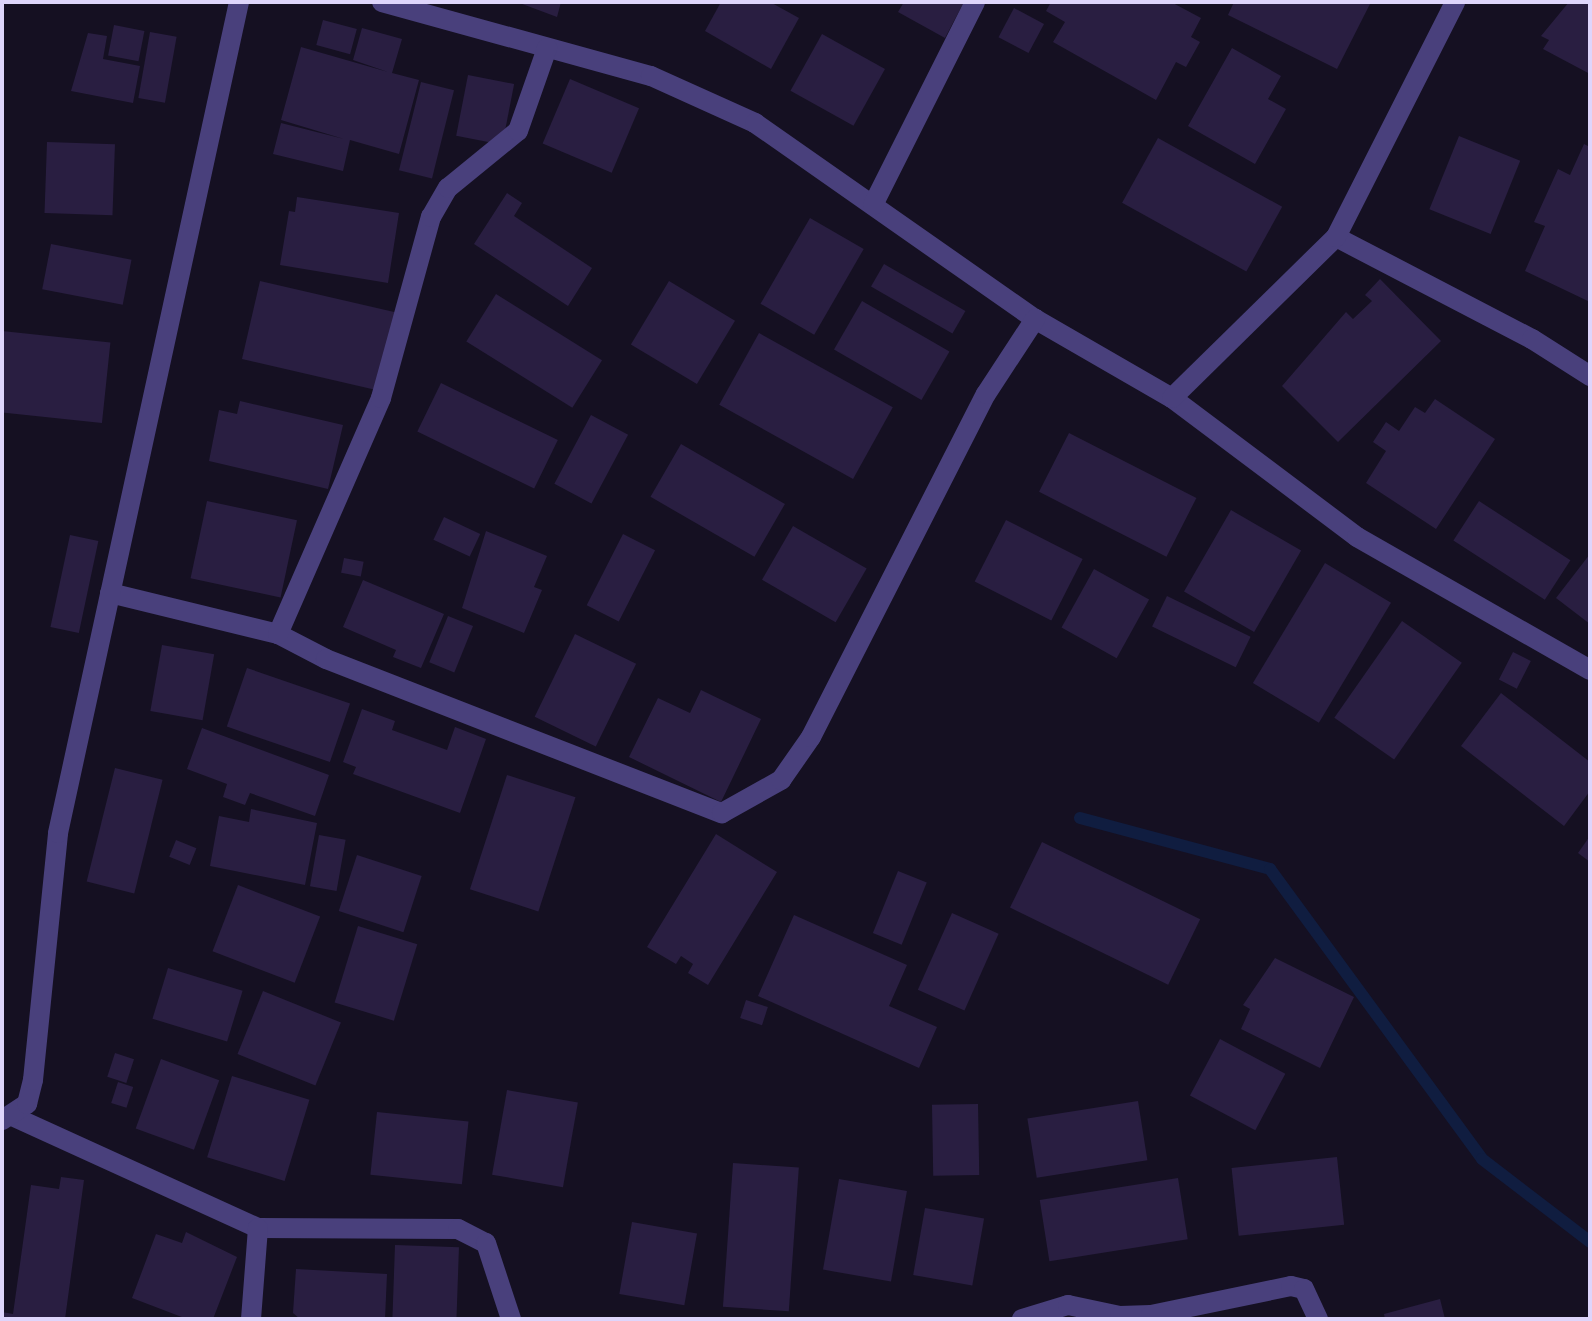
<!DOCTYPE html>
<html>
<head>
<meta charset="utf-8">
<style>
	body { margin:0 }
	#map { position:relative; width:1592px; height:1321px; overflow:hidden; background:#151022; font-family:Manrope,sans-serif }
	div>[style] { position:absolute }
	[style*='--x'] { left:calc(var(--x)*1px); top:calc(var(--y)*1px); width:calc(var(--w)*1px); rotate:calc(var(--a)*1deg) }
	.stream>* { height:12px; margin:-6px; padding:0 6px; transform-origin:6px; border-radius:6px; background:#101d40 }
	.building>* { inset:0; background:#291e41; transform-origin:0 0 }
	.minor>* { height:20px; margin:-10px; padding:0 10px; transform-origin:10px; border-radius:10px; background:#49407c }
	span { translate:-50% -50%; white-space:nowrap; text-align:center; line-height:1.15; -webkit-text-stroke:6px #151022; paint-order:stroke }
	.frame { position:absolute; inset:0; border:4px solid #ded5fb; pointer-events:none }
</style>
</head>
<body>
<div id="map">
	<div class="stream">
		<i style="--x:1080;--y:818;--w:197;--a:15"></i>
		<i style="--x:1270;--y:869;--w:359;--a:53.8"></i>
		<i style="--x:1482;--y:1159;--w:136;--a:37.5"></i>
	</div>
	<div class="building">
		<i style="clip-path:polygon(517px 2px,561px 2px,557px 17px)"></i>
		<i style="clip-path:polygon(721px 2px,770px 2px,799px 18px,771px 69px,705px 31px)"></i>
		<i style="clip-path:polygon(904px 2px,964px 2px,945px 38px,898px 12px)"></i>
		<i style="clip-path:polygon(1051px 2px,1171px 2px,1201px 18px,1191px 37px,1200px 42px,1186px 67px,1176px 62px,1156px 100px,1053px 42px,1065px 22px,1046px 11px)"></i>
		<i style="clip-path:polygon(1234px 2px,1371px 2px,1337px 69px,1228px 15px)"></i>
		<i style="clip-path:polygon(1569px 2px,1590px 2px,1590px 74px,1543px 49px,1549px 40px,1541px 36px)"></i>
		<i style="left:1014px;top:8px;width:34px;height:33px;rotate:28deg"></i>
		<i style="left:323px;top:20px;width:35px;height:26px;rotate:15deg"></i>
		<i style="left:114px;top:25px;width:31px;height:31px;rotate:11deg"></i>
		<i style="clip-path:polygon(362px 28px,402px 39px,392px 73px,419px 80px,399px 154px,350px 140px,343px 171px,273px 154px,281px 123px,344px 139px,281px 120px,301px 47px,388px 72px,353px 60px)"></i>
		<i style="left:150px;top:32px;width:27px;height:67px;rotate:10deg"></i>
		<i style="clip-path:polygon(88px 33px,107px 36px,103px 59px,140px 66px,133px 103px,71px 91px)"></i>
		<i style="left:822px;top:34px;width:72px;height:65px;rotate:29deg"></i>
		<i style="clip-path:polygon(1232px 48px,1281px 76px,1268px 99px,1286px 109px,1255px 164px,1188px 126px)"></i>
		<i style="left:468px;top:75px;width:47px;height:62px;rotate:11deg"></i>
		<i style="left:570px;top:79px;width:75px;height:70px;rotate:23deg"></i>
		<i style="left:421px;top:82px;width:34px;height:91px;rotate:14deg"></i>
		<i style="left:1459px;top:136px;width:66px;height:79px;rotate:22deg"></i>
		<i style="left:1158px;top:138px;width:142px;height:74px;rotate:29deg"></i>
		<i style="left:47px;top:142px;width:68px;height:71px;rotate:2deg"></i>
		<i style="clip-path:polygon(1584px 144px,1590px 147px,1590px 302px,1525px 271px,1545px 226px,1534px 222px,1558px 169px,1570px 175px)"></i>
		<i style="clip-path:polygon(507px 193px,522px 203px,514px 216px,592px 268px,568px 306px,474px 244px)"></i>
		<i style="clip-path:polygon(297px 197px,399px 213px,388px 283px,280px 265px,289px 211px,295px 212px)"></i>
		<i style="left:810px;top:218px;width:62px;height:99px;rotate:30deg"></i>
		<i style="left:51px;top:244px;width:82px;height:46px;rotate:11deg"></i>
		<i style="left:884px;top:264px;width:94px;height:26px;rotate:30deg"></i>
		<i style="clip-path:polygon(1380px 279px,1441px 341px,1338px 442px,1282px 386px,1346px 312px,1353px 319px,1372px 301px,1365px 295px)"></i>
		<i style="left:260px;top:281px;width:141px;height:80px;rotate:13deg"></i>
		<i style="left:669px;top:281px;width:77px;height:74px;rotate:31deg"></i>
		<i style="left:496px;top:294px;width:125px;height:56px;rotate:32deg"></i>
		<i style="left:862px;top:301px;width:101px;height:56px;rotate:30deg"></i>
		<i style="left:2px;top:331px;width:109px;height:81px;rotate:6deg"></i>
		<i style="left:759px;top:333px;width:153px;height:82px;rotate:29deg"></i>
		<i style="left:441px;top:383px;width:130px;height:54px;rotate:26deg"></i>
		<i style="clip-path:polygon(1435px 399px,1495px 439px,1436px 529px,1366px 483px,1386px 451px,1373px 442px,1386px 422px,1399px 431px,1415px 407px,1425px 413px)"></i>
		<i style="clip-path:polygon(240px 401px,343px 425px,328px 489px,209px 461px,219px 410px,237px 414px)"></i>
		<i style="left:591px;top:415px;width:42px;height:78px;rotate:28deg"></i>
		<i style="left:1069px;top:433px;width:143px;height:66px;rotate:27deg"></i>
		<i style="left:681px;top:444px;width:120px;height:61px;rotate:30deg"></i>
		<i style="left:207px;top:501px;width:92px;height:79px;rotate:12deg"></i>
		<i style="left:1479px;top:501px;width:109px;height:47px;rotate:33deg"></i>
		<i style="left:1231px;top:510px;width:81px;height:94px;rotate:30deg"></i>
		<i style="left:444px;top:517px;width:40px;height:25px;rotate:25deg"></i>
		<i style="left:1006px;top:520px;width:86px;height:69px;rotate:27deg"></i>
		<i style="left:793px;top:526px;width:85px;height:62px;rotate:30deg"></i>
		<i style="clip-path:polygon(486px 531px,547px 556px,534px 587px,542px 590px,524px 633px,462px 608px)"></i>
		<i style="left:623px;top:534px;width:36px;height:80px;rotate:27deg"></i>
		<i style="left:70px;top:535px;width:29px;height:94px;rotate:12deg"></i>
		<i style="clip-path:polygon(1590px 554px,1590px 624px,1556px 598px)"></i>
		<i style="left:344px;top:558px;width:20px;height:15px;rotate:11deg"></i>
		<i style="left:1325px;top:563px;width:77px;height:140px;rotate:31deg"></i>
		<i style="left:1094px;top:569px;width:63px;height:67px;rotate:29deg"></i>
		<i style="clip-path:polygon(363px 580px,444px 614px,421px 668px,393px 657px,396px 650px,343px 627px)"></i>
		<i style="left:1167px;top:596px;width:93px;height:34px;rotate:26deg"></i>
		<i style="left:448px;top:616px;width:27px;height:50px;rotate:22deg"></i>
		<i style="left:1402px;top:621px;width:73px;height:118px;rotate:35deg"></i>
		<i style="left:575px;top:634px;width:68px;height:92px;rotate:26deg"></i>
		<i style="left:162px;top:645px;width:53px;height:67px;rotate:10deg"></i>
		<i style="left:1513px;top:652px;width:20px;height:31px;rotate:27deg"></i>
		<i style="left:247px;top:668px;width:109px;height:62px;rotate:19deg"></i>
		<i style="clip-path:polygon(701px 690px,761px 719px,721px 802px,629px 757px,658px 698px,690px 713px)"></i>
		<i style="clip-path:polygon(1501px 693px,1590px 762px,1590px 791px,1564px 826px,1461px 746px)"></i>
		<i style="clip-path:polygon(362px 709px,395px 721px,392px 730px,447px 750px,455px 727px,486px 739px,460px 813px,353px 774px,356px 767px,343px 762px)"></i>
		<i style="clip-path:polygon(202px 728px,329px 775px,315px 816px,250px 793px,245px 805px,223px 797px,227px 784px,187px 769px)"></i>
		<i style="left:115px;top:768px;width:49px;height:117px;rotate:14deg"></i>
		<i style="left:507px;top:775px;width:72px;height:120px;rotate:18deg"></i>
		<i style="clip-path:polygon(251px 809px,317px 823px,305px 885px,210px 866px,219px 816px,249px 822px)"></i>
		<i style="clip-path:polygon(716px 834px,777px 872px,708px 985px,688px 973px,693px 964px,681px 956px,676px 964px,647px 947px)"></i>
		<i style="left:319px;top:835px;width:27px;height:52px;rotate:10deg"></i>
		<i style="clip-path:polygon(1590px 836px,1590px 862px,1578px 853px)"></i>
		<i style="left:176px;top:840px;width:22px;height:18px;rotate:22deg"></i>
		<i style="left:1042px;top:842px;width:176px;height:73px;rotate:26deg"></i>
		<i style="left:357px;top:855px;width:68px;height:59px;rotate:18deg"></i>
		<i style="left:898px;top:871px;width:31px;height:67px;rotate:22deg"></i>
		<i style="left:238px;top:885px;width:88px;height:71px;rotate:21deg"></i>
		<i style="left:952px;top:913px;width:51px;height:84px;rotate:24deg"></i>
		<i style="clip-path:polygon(794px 915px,907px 965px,889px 1006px,937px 1027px,919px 1068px,758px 996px)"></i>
		<i style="left:358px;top:926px;width:62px;height:80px;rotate:17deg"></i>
		<i style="clip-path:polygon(1275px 958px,1354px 997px,1320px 1068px,1241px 1029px,1250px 1009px,1243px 1005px)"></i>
		<i style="left:168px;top:968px;width:78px;height:53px;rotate:17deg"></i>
		<i style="left:263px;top:991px;width:84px;height:68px;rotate:22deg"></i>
		<i style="left:746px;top:1000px;width:23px;height:19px;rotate:18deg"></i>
		<i style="left:1220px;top:1039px;width:74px;height:64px;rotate:28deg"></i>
		<i style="left:115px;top:1053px;width:20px;height:25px;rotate:18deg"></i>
		<i style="left:161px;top:1059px;width:62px;height:74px;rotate:20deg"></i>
		<i style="left:232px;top:1076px;width:81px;height:85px;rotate:17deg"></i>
		<i style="left:118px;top:1082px;width:16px;height:22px;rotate:18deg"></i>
		<i style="left:507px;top:1090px;width:72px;height:86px;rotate:10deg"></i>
		<i style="left:1138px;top:1101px;width:60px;height:112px;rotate:81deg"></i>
		<i style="left:978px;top:1104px;width:71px;height:46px;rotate:89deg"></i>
		<i style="left:377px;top:1112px;width:92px;height:63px;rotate:6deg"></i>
		<i style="left:1337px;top:1157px;width:68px;height:106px;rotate:84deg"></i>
		<i style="left:733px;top:1163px;width:66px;height:144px;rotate:4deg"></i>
		<i style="clip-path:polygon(61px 1177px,84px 1180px,65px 1319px,2px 1319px,2px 1312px,13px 1314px,31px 1185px,59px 1189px)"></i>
		<i style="left:1178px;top:1178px;width:62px;height:140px;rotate:81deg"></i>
		<i style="left:839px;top:1179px;width:69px;height:92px;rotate:10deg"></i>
		<i style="left:925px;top:1208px;width:60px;height:68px;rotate:10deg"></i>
		<i style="left:632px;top:1222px;width:66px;height:73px;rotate:10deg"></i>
		<i style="clip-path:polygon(186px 1232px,237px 1257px,213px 1319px,187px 1319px,132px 1298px,156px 1234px,182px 1243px)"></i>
		<i style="left:395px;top:1245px;width:64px;height:74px;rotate:2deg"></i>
		<i style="clip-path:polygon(296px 1269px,387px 1274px,385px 1319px,300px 1319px,293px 1313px)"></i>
		<i style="clip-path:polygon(1440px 1299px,1445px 1319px,1385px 1319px,1384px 1314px)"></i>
	</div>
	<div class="minor">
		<i style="--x:382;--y:2;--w:279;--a:15.4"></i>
		<i style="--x:651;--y:76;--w:114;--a:24.3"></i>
		<i style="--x:755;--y:123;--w:342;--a:35"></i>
		<i style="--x:1035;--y:319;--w:158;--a:30"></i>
		<i style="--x:1172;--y:398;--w:231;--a:36.9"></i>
		<i style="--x:1357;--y:537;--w:268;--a:29.7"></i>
		<i style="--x:873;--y:205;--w:227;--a:-63.3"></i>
		<i style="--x:1336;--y:237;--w:221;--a:27.5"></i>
		<i style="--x:1532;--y:339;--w:69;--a:32.5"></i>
		<i style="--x:1172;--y:398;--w:230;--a:-44.5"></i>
		<i style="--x:1336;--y:237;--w:263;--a:-63.1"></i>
		<i style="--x:110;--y:593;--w:173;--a:13.7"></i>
		<i style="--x:278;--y:634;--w:54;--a:27.5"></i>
		<i style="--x:326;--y:659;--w:425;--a:21.3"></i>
		<i style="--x:722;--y:813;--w:68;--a:-29.2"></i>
		<i style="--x:781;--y:780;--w:52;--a:-55.1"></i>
		<i style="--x:811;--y:737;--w:385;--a:-63"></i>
		<i style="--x:986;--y:394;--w:90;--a:-56.8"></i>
		<i style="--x:278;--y:634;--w:257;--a:-66.4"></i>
		<i style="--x:381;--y:398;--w:188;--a:-74.6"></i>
		<i style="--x:431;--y:217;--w:34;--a:-60"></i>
		<i style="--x:448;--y:188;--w:90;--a:-39.2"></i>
		<i style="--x:518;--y:131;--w:88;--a:-70.7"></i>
		<i style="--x:12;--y:1116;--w:270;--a:24.5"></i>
		<i style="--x:258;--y:1228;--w:200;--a:0.3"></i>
		<i style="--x:458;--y:1229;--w:31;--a:27"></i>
		<i style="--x:486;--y:1243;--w:80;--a:71.8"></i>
		<i style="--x:2;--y:1120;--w:30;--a:-33"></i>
		<i style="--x:27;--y:1104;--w:25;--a:-76"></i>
		<i style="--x:33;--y:1080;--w:248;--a:-84.2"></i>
		<i style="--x:58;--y:833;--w:850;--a:-77.71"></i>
		<i style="--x:251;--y:1319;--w:91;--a:-85.6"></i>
		<i style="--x:1022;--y:1319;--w:48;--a:-16.9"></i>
		<i style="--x:1068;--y:1305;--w:53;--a:11.9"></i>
		<i style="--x:1120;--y:1316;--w:31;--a:-2"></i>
		<i style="--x:1151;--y:1315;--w:143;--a:-11.7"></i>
		<i style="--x:1291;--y:1286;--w:13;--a:13"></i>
		<i style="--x:1304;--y:1289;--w:33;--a:65"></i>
	</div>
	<div class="frame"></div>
</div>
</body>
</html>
